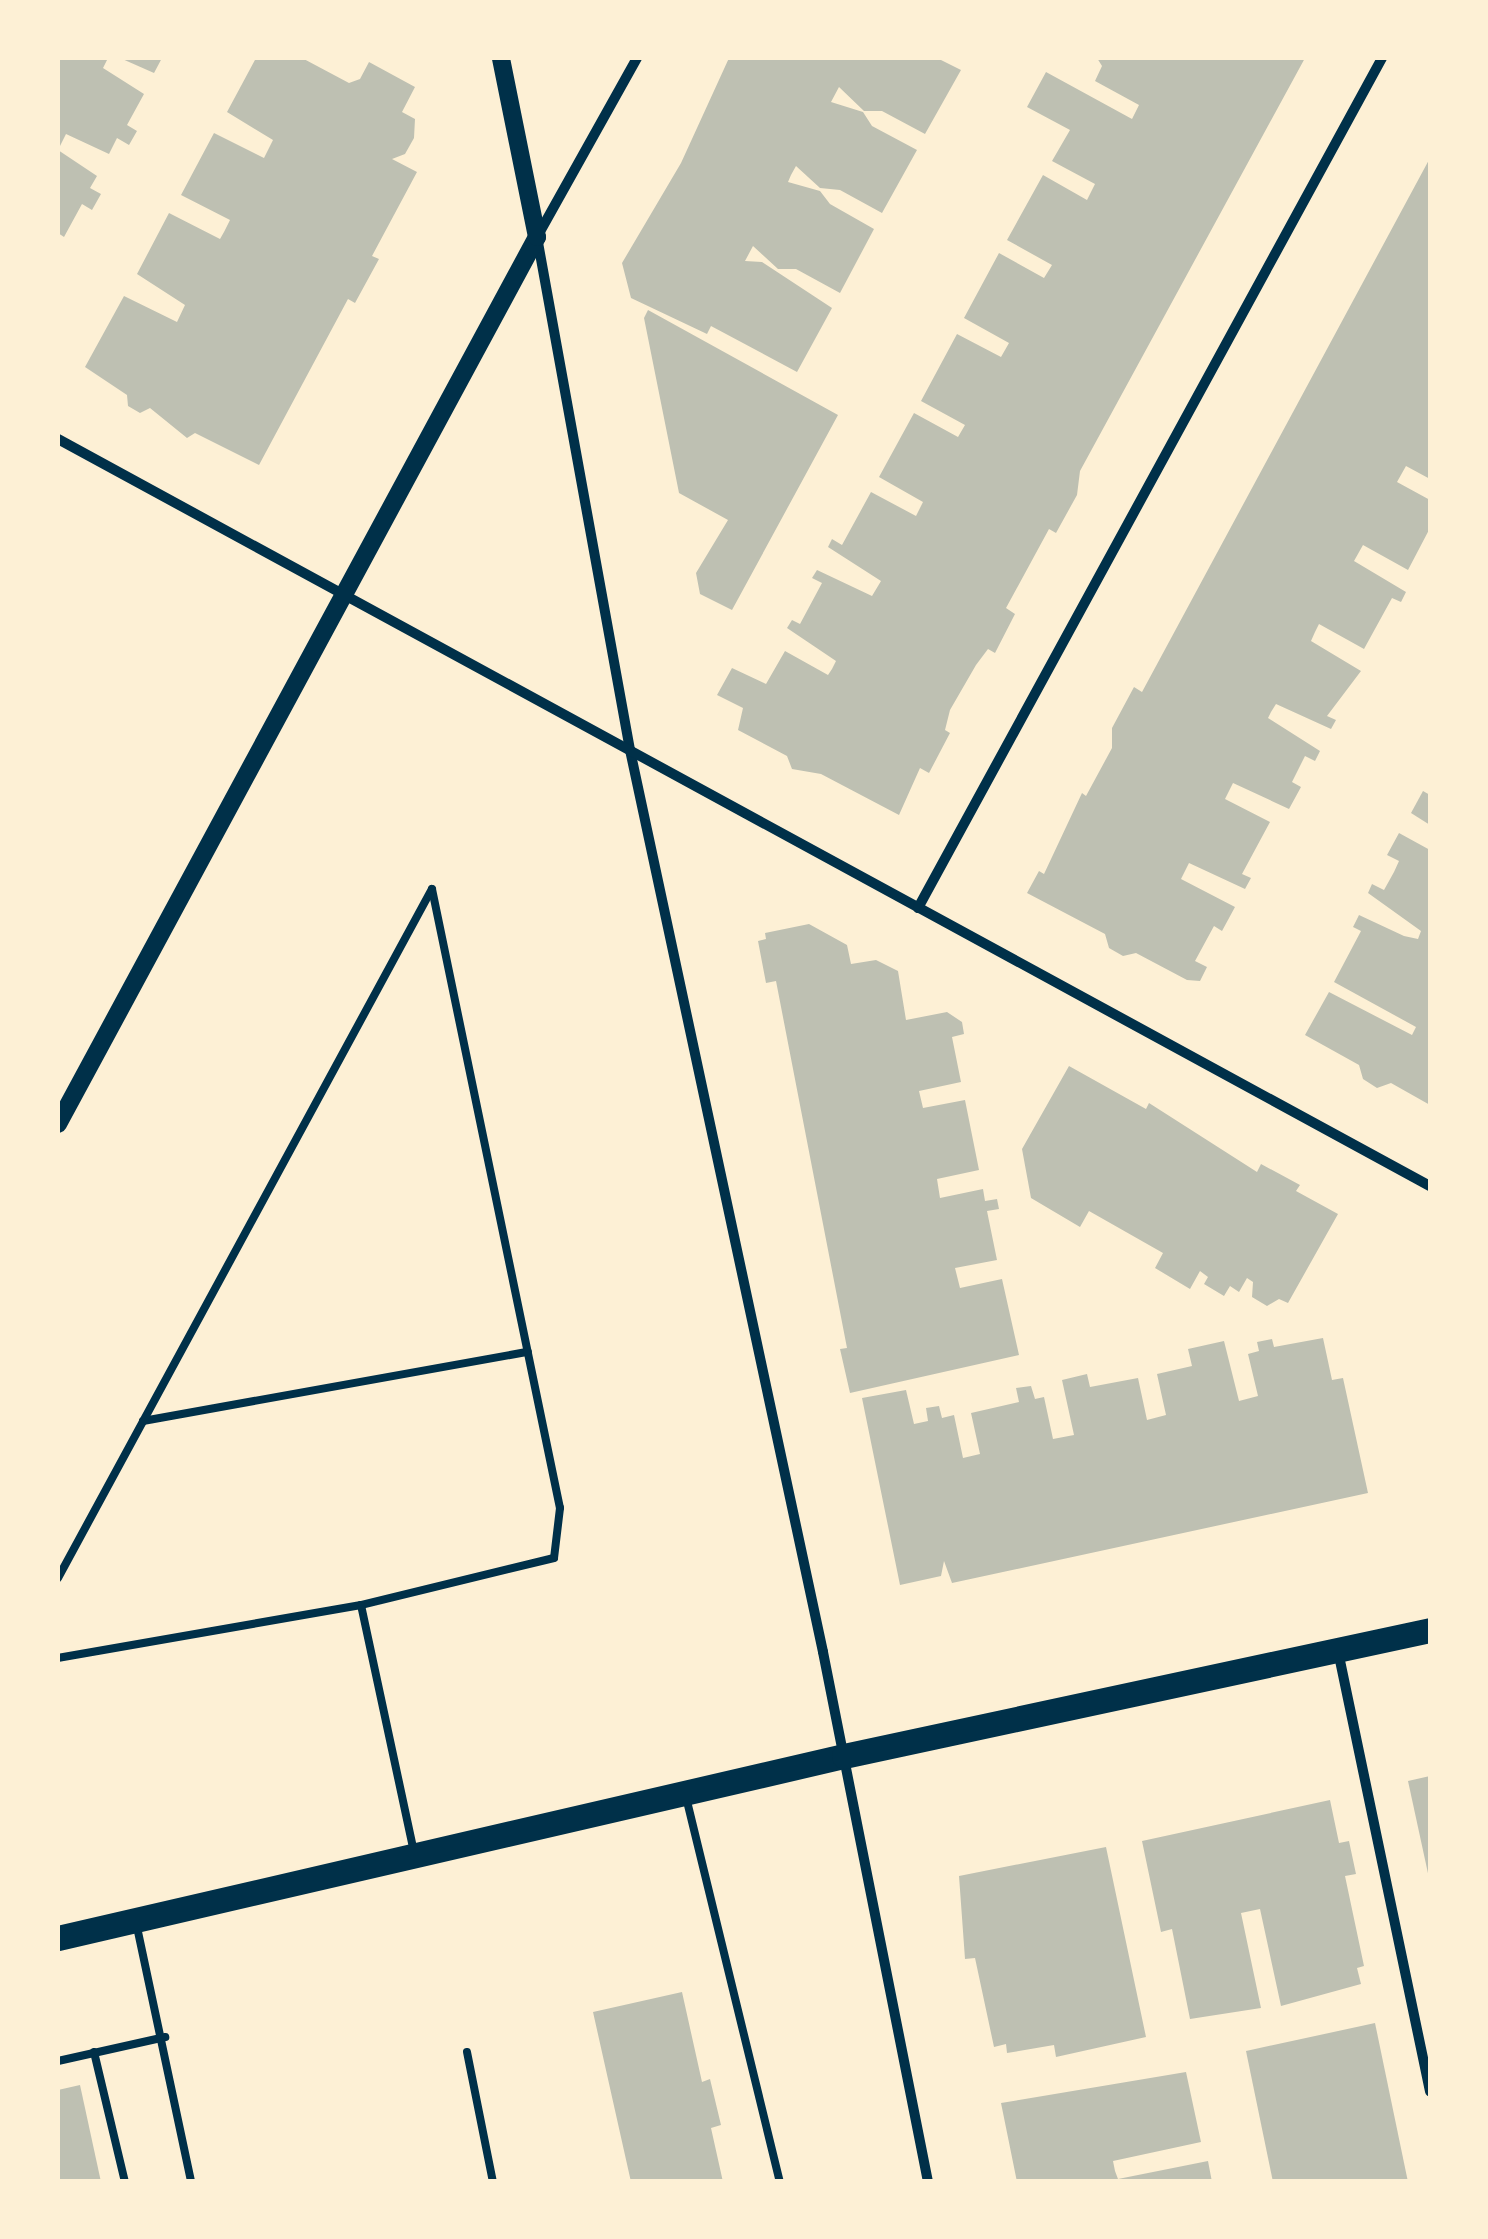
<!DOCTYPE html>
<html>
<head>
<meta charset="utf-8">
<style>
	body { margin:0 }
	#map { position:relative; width:1488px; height:2239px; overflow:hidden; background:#fdf0d5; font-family:"Sofia Sans Condensed",sans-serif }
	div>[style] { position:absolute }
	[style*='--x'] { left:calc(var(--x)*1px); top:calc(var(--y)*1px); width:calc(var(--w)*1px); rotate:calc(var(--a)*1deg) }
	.building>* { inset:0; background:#bec0b2 }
	.service>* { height:8px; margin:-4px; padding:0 4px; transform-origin:4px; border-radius:4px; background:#003049 }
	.minor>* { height:10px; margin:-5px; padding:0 5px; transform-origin:5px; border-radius:5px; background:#003049 }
	.tertiary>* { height:18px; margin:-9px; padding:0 9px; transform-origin:9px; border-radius:9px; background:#003049 }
	.primary>* { height:25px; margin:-12.5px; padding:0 12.5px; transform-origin:12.5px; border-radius:12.5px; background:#003049 }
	span { translate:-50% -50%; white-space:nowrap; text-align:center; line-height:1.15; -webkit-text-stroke:8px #fdf0d5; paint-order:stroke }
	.frame { position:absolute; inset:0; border:60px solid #fdf0d5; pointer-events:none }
</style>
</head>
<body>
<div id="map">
	<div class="building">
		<i style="clip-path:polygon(58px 58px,108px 58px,103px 68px,144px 94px,127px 125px,137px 131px,129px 145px,117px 138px,109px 154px,66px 134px,58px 150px,97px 176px,90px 188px,101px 194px,92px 210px,82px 204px,64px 237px,58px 233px)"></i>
		<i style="clip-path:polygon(120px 58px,162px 58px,154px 73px)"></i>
		<i style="clip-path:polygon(256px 58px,302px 58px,349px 83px,360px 79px,369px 62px,415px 87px,402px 112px,415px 119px,414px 138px,405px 154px,392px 159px,417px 172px,372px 256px,379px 259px,355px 303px,348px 299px,259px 465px,195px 433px,187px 438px,150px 408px,140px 413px,128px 406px,127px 395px,85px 367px,124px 296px,177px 322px,185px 305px,137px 274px,169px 213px,220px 239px,224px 232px,230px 220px,181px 195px,214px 133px,264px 158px,273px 140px,227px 112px)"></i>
		<i style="clip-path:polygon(729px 58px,937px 58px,961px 70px,925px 134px,882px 111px,864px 111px,839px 87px,831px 102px,863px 112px,872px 126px,917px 150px,882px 213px,840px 190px,820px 188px,796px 166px,791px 175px,788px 182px,820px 191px,830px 204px,874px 229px,840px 293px,796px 269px,778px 269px,753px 246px,745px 261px,762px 262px,832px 308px,797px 372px,711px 326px,707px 334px,631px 298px,622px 263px,681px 163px)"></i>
		<i style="clip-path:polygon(1097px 58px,1305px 58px,1080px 471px,1077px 495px,1056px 533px,1049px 529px,1006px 608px,1015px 614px,995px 653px,988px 649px,976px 665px,950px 710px,945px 730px,950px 733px,929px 773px,920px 768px,899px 815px,821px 774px,792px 769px,787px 756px,738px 730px,743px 708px,717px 695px,732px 668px,766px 684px,785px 651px,828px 675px,832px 669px,836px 661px,787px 628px,792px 620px,800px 624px,822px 583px,812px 578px,817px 570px,872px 596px,881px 581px,828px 547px,832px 539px,842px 545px,871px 492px,916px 516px,923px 502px,879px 477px,914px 413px,958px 437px,965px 425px,921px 401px,957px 334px,1001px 357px,1009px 343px,964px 318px,999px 253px,1044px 278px,1052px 265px,1007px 240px,1043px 175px,1087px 200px,1095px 184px,1052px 161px,1070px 130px,1027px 107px,1046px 72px,1132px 119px,1139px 105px,1095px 81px,1102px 66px)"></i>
		<i style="clip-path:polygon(1430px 158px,1430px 479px,1406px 466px,1397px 482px,1430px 500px,1430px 528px,1408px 570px,1363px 545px,1354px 561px,1406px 592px,1401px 602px,1392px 598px,1364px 649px,1319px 624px,1315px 632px,1311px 641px,1361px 671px,1327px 716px,1336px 720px,1331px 729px,1276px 704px,1271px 712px,1268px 718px,1320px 751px,1315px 761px,1305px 756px,1292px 782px,1301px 787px,1289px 809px,1233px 783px,1225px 799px,1270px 822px,1242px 874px,1251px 878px,1245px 889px,1189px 863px,1181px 879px,1235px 907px,1222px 931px,1214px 926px,1195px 961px,1207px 967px,1200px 981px,1187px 980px,1136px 953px,1123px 956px,1109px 948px,1105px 934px,1027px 893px,1039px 871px,1044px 874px,1082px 793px,1086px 796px,1112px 748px,1112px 728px,1134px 687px,1142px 692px)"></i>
		<i style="clip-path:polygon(648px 310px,838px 415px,732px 610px,700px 594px,696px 573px,728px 520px,679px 493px,644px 318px)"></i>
		<i style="clip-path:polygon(1423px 791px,1430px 795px,1430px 825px,1411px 813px)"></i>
		<i style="clip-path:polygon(1399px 833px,1430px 850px,1430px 1105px,1391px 1083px,1377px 1088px,1363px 1079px,1359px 1065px,1305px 1035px,1329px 992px,1412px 1035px,1416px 1027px,1334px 982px,1361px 931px,1353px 927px,1359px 915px,1404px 936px,1418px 939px,1421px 931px,1368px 893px,1372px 884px,1384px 890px,1394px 872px,1399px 861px,1387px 855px)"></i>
		<i style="clip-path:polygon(809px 924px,847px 945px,851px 964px,876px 960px,898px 971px,906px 1020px,947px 1012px,962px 1022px,964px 1034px,952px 1037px,961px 1082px,919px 1091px,923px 1108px,965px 1100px,979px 1170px,937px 1179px,940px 1198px,983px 1189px,985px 1201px,997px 1199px,999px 1209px,987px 1211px,997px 1260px,955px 1268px,960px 1288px,1002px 1279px,1019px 1355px,850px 1393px,840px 1349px,847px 1348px,776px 981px,766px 983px,758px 941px,766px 939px,765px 933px)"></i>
		<i style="clip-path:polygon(1069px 1066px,1146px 1109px,1149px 1103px,1257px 1172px,1261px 1164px,1300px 1185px,1296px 1191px,1338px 1214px,1288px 1303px,1279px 1299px,1267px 1306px,1252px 1297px,1253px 1282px,1247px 1278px,1239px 1292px,1230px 1286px,1224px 1296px,1204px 1284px,1208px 1277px,1200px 1271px,1190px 1289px,1155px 1268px,1163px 1253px,1089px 1211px,1080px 1227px,1031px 1198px,1022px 1149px)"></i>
		<i style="clip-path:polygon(1323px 1338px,1332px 1380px,1343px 1378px,1368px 1493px,952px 1583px,944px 1561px,941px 1576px,900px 1585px,862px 1398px,906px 1390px,914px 1424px,928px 1421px,926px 1408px,939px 1406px,942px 1418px,954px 1415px,963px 1458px,980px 1454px,971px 1413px,1019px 1402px,1016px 1388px,1031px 1386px,1035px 1399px,1044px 1397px,1053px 1439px,1074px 1435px,1062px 1380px,1087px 1374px,1090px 1387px,1138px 1378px,1147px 1420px,1166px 1415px,1157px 1374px,1192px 1366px,1188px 1349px,1224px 1341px,1239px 1401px,1258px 1396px,1248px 1354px,1259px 1351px,1257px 1342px,1272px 1339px,1274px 1347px)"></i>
		<i style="clip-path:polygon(1430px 1776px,1430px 1878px,1429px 1878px,1408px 1781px)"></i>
		<i style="clip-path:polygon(1330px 1800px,1339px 1843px,1349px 1841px,1356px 1874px,1345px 1876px,1364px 1966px,1357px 1968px,1361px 1984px,1281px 2006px,1260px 1909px,1241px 1913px,1261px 2008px,1190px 2019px,1172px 1929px,1161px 1932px,1142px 1841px)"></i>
		<i style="clip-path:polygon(1106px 1847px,1146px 2037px,1056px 2057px,1054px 2045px,1007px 2053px,1006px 2044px,994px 2047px,975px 1958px,965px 1959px,959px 1876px)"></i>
		<i style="clip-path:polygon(682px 1992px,702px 2082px,710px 2079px,721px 2125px,711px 2128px,723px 2182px,631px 2182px,593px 2012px)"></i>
		<i style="clip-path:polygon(1375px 2023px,1408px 2182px,1273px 2182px,1246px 2051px)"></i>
		<i style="clip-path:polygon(1186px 2072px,1201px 2142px,1113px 2161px,1115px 2171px,1118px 2179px,1208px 2161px,1212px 2182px,1017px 2182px,1001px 2103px)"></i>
		<i style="clip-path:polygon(80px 2085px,101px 2182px,58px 2182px,58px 2090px)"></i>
	</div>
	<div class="service">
		<i style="--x:143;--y:1421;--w:391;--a:-10.2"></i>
		<i style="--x:58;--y:1578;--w:784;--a:-61.51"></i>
		<i style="--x:432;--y:889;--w:632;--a:78.32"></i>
		<i style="--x:560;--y:1508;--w:50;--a:96.8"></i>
		<i style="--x:554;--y:1558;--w:199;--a:166.3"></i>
		<i style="--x:361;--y:1605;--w:308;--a:170.1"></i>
		<i style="--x:361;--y:1605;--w:253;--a:77.9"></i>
		<i style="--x:686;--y:1797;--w:396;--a:76.3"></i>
		<i style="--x:137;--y:1927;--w:261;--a:78"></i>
		<i style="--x:94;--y:2052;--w:134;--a:76.6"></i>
		<i style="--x:467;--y:2052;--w:133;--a:78.7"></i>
		<i style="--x:58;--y:2061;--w:110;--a:-12.6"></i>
	</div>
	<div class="minor">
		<i style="--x:637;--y:58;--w:205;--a:119.2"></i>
		<i style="--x:537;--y:237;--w:521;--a:79.72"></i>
		<i style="--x:630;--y:750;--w:922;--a:77.92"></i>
		<i style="--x:823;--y:1652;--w:540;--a:78.79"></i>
		<i style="--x:58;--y:439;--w:1562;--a:28.57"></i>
		<i style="--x:918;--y:908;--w:968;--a:-61.37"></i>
		<i style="--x:1338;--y:1651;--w:450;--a:78.2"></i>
	</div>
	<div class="tertiary">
		<i style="--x:58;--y:1124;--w:1008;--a:-61.63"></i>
		<i style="--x:537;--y:237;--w:183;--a:-101.4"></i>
	</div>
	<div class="primary">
		<i style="--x:58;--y:1938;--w:807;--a:-13.04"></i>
		<i style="--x:844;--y:1756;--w:599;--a:-12.13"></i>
	</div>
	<div class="frame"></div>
</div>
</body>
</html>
